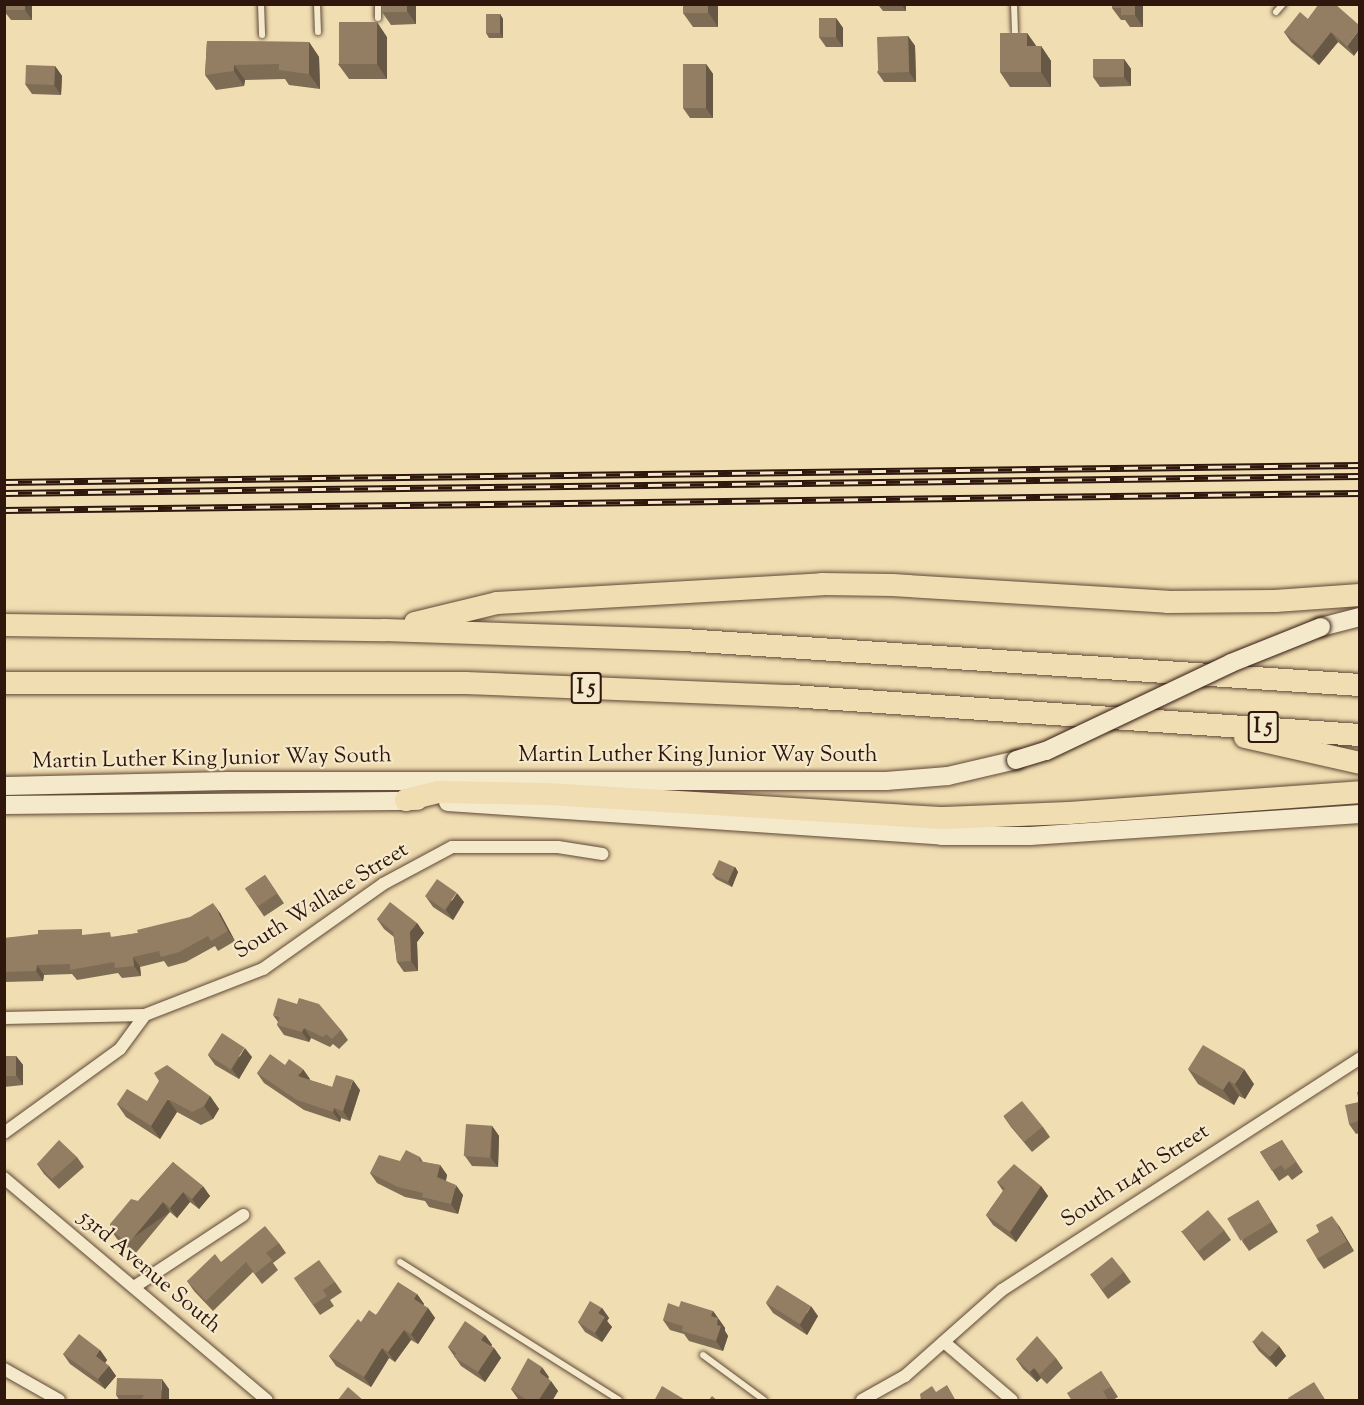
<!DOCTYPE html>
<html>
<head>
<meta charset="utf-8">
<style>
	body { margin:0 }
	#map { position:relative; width:1364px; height:1405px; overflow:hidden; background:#f0ddb1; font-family:"Sorts Mill Goudy",serif }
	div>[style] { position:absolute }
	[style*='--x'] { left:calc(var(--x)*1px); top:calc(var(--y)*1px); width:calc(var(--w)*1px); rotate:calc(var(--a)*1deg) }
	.roads { filter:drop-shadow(0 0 2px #5f4837) drop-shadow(0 0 2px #5f4837) }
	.lane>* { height:6px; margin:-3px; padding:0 3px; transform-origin:3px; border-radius:3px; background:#f5e9cc }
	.street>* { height:12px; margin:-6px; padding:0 6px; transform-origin:6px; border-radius:6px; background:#f5e9cc }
	.secondary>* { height:18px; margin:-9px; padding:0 9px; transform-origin:9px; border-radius:9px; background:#f5e9cc }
	.highway>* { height:22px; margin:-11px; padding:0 11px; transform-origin:11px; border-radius:11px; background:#f0ddb1 }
	.rail>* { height:7px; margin-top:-3.5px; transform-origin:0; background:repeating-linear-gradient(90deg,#f5e9cc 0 14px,#2f170e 0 28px); box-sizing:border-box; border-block:2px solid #2f170e }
	.bridges { filter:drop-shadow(0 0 2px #2f170e) drop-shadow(0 0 2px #2f170e) }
	.secondary-bridge>* { height:18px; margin:-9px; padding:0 9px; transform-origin:9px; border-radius:9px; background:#f5e9cc }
	.wall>* { inset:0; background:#7e6c55; transform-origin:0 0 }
	.shaded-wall>* { inset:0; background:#675845; transform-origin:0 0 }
	.building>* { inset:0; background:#937e63; transform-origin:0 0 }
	span { translate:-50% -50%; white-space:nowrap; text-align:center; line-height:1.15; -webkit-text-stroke:4.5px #f5e9cc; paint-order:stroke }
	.shield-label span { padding:2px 4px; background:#f5e9cc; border:2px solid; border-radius:4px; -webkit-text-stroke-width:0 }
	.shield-label { font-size:21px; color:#2f170e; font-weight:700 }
	.street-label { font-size:22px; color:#2f170e }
	.frame { position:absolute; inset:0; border:6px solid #2f170e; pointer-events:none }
</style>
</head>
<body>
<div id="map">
	<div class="roads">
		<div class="lane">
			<i style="--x:261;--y:4;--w:31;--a:88"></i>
			<i style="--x:317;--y:4;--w:28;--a:88"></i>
			<i style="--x:1014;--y:4;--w:28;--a:88"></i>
			<i style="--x:1276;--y:12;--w:11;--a:-49"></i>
			<i style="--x:378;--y:18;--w:14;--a:-90"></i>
			<i style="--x:400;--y:1262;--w:259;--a:32.2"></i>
			<i style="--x:703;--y:1355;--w:76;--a:36.4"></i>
		</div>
		<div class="street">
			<i style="--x:4;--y:1018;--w:141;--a:-1.2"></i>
			<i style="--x:4;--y:1133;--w:143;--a:-35.9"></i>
			<i style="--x:120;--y:1049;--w:42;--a:-53.7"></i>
			<i style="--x:145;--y:1015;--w:127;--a:-21.3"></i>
			<i style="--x:263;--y:969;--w:147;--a:-35.3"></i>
			<i style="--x:383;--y:884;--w:78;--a:-28.2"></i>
			<i style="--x:452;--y:847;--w:106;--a:0"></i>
			<i style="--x:558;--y:847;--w:45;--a:9"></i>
			<i style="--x:4;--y:1178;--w:344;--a:40.2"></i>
			<i style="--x:134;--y:1287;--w:131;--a:-33.4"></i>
			<i style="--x:944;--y:1342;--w:89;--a:40.5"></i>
			<i style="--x:4;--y:1369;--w:63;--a:29.4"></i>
			<i style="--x:862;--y:1400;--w:49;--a:-29.2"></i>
			<i style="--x:905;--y:1376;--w:130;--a:-41.6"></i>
			<i style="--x:1002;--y:1290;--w:427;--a:-32.9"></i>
		</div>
		<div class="secondary">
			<i style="--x:1321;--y:627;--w:40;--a:-14.4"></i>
			<i style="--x:4;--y:786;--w:224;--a:-1.3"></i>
			<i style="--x:228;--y:781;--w:658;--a:0"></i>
			<i style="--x:886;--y:781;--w:62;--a:-4.6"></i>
			<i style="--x:948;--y:776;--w:70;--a:-13.2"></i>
			<i style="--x:448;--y:802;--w:494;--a:3.9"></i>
			<i style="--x:941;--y:836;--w:89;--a:0"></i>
			<i style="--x:1030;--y:836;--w:331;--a:-3.8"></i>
			<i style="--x:4;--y:805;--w:414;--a:-0.6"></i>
		</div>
		<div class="highway">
			<i style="--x:415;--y:623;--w:84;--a:-13.7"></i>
			<i style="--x:497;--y:603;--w:326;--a:-3.3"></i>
			<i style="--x:822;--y:584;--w:70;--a:0.8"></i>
			<i style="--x:892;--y:585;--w:276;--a:3.5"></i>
			<i style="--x:1167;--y:602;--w:108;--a:-0.5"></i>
			<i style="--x:1275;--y:601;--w:85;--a:-4"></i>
			<i style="--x:4;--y:625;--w:380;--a:0.8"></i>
			<i style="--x:384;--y:630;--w:300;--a:1.9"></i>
			<i style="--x:684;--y:640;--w:677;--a:3.81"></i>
			<i style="--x:4;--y:683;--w:461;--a:0"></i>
			<i style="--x:465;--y:683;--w:327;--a:2.3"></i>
			<i style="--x:792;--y:696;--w:569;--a:3.93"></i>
			<i style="--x:1245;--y:737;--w:118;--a:12.7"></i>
			<i style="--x:406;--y:800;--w:33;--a:-14"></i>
			<i style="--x:438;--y:792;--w:110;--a:1"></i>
			<i style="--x:548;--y:794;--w:397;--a:3.5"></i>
			<i style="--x:944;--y:818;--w:125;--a:-2.3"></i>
			<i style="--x:1069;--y:813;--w:292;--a:-4.1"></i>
		</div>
	</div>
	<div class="rail">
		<i style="--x:4;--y:482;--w:1356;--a:-0.72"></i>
		<i style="--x:4;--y:493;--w:1356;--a:-0.72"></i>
		<i style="--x:4;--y:510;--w:1356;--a:-0.72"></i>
	</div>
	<div class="bridges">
		<div class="secondary-bridge">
			<i style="--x:1016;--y:760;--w:31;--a:-17"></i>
			<i style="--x:1046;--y:751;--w:205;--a:-25.4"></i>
			<i style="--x:1231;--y:663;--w:97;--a:-21.8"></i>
		</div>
	</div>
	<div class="wall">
		<i style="clip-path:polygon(4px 4px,32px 4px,32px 20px,11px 20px,4px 11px)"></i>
		<i style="left:222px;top:4px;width:24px;height:1px"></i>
		<i style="clip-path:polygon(382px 4px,416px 4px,416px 24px,391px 25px,382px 12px)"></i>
		<i style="clip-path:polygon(683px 4px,718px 4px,718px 27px,693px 27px,683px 13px)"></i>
		<i style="clip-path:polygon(854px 4px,906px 4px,906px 11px,883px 11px,879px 6px,855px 6px)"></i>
		<i style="clip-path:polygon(1143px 4px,1143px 27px,1130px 27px,1125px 20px,1121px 20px,1112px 8px)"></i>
		<i style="clip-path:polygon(1319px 4px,1354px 56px,1338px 42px,1319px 65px,1291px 42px,1284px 32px,1308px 19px)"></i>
		<i style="clip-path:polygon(500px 14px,503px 19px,503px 38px,489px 38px,486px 33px)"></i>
		<i style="clip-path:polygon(836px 18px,843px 28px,843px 47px,826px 47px,819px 37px)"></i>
		<i style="clip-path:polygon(1027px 33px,1036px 46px,1041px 46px,1051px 61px,1051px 87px,1010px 87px,1000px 72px)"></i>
		<i style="clip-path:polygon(908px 36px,915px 46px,916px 82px,884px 82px,877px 72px)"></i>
		<i style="clip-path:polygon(387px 37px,387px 79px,349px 79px,338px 64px)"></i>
		<i style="clip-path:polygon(207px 41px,309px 42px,319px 57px,320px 89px,289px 85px,285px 79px,245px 80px,244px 86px,216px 90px,205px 75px)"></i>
		<i style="clip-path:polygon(1124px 59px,1131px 69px,1131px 86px,1100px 87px,1093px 77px)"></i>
		<i style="clip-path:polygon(706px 64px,713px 74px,713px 118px,690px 118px,683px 108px)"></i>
		<i style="clip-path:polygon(55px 66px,62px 76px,61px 95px,32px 94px,25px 84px)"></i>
		<i style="clip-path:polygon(735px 867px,738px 872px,732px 887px,716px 879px,712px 874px)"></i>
		<i style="left:265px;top:875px;width:34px;height:24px;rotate:56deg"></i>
		<i style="clip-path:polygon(426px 897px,464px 902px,453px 920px,433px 907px)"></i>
		<i style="clip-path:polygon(220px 913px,235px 941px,218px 951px,215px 946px,186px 962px,168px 967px,164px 961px,140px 967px,141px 976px,122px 978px,118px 973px,77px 980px,72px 974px,44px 975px,43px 981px,4px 982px,4px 938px,86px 935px,114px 937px,138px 933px)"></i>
		<i style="clip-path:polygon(377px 919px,417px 923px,424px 933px,417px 942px,418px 971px,404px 972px,397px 962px,394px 937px,384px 929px)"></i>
		<i style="clip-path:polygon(273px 1015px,341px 1030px,348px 1040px,339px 1049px,333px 1044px,330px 1047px,311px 1038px,309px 1042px,284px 1035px,277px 1025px,278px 1022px)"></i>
		<i style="clip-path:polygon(4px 1055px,5px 1056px,16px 1056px,23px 1065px,23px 1085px,4px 1087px)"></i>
		<i style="clip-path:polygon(208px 1055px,252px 1057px,239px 1079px,215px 1065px)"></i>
		<i style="clip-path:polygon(285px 1065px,310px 1079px,309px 1080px,332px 1087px,360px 1090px,350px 1121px,341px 1118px,340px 1122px,304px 1110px,264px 1083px,257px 1073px)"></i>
		<i style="clip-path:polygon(1188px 1069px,1254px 1084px,1245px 1099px,1239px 1096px,1234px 1105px,1198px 1084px)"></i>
		<i style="clip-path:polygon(1359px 1092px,1359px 1133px,1356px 1134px,1349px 1124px,1359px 1102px)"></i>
		<i style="clip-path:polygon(210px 1096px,219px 1109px,213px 1119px,201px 1125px,177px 1112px,160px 1139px,126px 1117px,117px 1104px)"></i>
		<i style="clip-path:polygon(1004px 1117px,1043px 1127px,1050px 1137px,1032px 1152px,1011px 1127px)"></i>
		<i style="clip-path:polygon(492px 1126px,499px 1136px,498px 1167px,472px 1166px,465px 1156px)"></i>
		<i style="clip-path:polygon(1282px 1140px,1303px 1172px,1292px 1180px,1288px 1175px,1279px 1181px,1260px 1152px)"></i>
		<i style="clip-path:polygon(77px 1157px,84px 1167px,59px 1189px,44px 1174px,37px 1164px)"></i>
		<i style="clip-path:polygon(420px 1157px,423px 1162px,440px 1165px,447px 1175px,446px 1181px,463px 1195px,458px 1214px,429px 1207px,425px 1201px,405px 1197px,377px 1183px,370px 1173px,400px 1161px)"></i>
		<i style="clip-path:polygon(173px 1162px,210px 1196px,199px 1209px,190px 1202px,177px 1218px,170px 1212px,135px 1254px,117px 1239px,110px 1229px,138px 1201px)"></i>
		<i style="clip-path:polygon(997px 1182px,1041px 1186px,1048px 1196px,1016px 1242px,993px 1225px,986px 1215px,1003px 1191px)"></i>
		<i style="clip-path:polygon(1258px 1200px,1278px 1232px,1249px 1251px,1242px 1241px)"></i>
		<i style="clip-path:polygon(1339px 1226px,1354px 1251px,1324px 1269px,1317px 1259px,1319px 1232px)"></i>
		<i style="clip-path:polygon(1224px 1230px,1231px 1240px,1204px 1261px,1181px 1231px)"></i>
		<i style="clip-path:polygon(279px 1243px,286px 1253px,273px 1263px,278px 1270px,262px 1284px,253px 1272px,213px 1311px,194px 1291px,187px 1281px,221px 1262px)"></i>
		<i style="clip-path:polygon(1124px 1272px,1131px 1282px,1108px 1299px,1090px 1274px)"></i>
		<i style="clip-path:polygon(294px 1278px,335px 1282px,342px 1292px,330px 1300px,334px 1306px,320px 1315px)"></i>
		<i style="clip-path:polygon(417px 1294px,424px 1304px,423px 1305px,428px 1308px,435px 1318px,418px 1344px,411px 1340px,395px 1362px,389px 1358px,371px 1387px,336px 1366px,329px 1356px,361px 1322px)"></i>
		<i style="clip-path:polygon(766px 1303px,818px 1316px,807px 1335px,773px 1313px)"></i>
		<i style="clip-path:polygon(679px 1307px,713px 1311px,725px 1328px,725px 1331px,728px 1336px,723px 1351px,689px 1341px,684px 1334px,670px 1330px,663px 1320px)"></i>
		<i style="clip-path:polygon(602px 1308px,609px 1318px,607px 1321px,612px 1327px,602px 1342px,585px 1332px,578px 1322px)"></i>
		<i style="clip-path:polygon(485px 1335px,492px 1345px,491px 1346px,494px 1348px,501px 1358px,485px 1382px,461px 1366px,448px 1347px)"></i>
		<i style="clip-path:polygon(1252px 1341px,1279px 1346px,1286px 1356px,1276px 1367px,1259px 1351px)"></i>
		<i style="clip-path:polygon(100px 1350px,107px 1360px,105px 1363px,109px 1366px,116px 1376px,105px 1389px,70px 1364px,63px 1354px)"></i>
		<i style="clip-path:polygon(1056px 1358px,1063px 1368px,1047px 1384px,1041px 1378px,1037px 1382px,1023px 1369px,1016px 1359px)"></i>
		<i style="clip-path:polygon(1101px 1371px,1118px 1397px,1111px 1401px,1072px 1401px)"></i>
		<i style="clip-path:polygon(549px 1377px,548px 1378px,558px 1391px,552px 1401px,520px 1401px,518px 1399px,511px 1389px)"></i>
		<i style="clip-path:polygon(169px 1389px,169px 1401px,120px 1401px,116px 1395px)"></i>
	</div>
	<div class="shaded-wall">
		<i style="clip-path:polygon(25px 4px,32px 4px,32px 20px,25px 10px)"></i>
		<i style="clip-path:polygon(407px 4px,416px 4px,416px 24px,407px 11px)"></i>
		<i style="clip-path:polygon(708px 4px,718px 4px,718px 27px,708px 12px)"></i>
		<i style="clip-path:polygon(901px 4px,906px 4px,906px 11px)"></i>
		<i style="clip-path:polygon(1135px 4px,1143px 4px,1143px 27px,1135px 15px)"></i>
		<i style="clip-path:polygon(500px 14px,503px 19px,503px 38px,500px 33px)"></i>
		<i style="clip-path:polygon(836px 18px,843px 28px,843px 47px,836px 37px)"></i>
		<i style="clip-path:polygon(377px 22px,387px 37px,387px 79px,377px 64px)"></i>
		<i style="clip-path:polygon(1359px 30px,1359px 49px,1354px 56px,1347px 46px)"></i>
		<i style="clip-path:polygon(1331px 32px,1338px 42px,1319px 65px,1312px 56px)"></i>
		<i style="clip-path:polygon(1027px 33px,1037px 47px,1027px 46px)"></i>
		<i style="clip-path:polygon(908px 36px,915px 46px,916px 82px,909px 72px)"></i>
		<i style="clip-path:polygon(309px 42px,319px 57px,320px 89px,309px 74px)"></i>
		<i style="clip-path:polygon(1041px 46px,1051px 61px,1051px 87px,1041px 72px)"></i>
		<i style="clip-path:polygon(1124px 59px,1131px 69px,1131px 86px,1124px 77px)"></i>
		<i style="clip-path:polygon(706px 64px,713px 74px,713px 118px,706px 108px)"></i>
		<i style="clip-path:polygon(234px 65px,245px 80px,244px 86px,234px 71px)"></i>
		<i style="clip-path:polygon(55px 66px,62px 76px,61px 95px,54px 85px)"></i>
		<i style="clip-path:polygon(735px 867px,738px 872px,732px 887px,728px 882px)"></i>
		<i style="clip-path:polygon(457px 893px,464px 902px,453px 920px,446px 910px)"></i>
		<i style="clip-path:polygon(213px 903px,220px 913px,235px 941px,228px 931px)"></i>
		<i style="clip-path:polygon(417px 923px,424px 933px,417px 942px,418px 971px,411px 961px,410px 932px)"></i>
		<i style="clip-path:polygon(133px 957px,140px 967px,141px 976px,134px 966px)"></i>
		<i style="clip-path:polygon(37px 965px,44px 975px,43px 981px,36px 971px)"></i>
		<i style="clip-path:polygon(304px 1028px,311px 1038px,309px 1042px,302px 1032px)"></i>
		<i style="clip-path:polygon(245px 1048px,252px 1057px,239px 1079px,232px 1069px)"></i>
		<i style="clip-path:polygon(16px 1056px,23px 1065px,23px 1085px,16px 1075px)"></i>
		<i style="clip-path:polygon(303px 1069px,310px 1079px,305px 1086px,298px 1076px)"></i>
		<i style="clip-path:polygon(1244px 1069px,1254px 1084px,1245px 1099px,1235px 1084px)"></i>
		<i style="clip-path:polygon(353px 1080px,360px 1090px,350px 1121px,343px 1111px)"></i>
		<i style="clip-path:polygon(1229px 1081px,1239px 1096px,1234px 1105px,1223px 1090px)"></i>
		<i style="clip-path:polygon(210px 1096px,219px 1109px,213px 1119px,204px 1106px)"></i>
		<i style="clip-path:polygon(168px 1099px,177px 1112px,160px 1139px,151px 1126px)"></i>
		<i style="clip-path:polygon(334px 1108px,341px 1118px,340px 1122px,333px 1112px)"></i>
		<i style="clip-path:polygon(492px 1126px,499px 1136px,498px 1167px,491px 1158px)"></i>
		<i style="clip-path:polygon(440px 1165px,447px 1175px,444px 1187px,437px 1177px)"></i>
		<i style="clip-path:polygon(456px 1185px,463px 1195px,458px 1214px,451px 1204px)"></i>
		<i style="clip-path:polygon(203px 1186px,210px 1196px,199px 1209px,192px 1199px)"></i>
		<i style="clip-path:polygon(1041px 1186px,1048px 1196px,1016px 1242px,1010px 1232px)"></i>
		<i style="clip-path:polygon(183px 1192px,190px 1202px,177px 1218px,170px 1208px)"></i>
		<i style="left:163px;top:1202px;width:12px;height:55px;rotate:55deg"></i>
		<i style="clip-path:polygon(1332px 1216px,1339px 1226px,1354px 1251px,1347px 1241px)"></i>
		<i style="clip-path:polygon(417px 1294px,424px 1304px,421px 1309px,414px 1299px)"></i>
		<i style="clip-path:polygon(811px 1306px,818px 1316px,807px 1335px,800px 1325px)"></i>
		<i style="clip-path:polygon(428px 1308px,435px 1318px,418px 1344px,411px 1334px)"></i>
		<i style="clip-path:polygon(602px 1308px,609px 1318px,607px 1321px,612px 1327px,602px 1342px,595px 1333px,598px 1313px)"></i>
		<i style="clip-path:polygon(713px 1311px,725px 1328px,725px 1331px,728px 1336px,723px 1351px,716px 1341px,711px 1316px)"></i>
		<i style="clip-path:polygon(404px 1330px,411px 1340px,395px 1362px,388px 1352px)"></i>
		<i style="clip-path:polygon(485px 1335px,492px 1345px,488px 1350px,481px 1340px)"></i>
		<i style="clip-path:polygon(1279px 1346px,1286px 1356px,1276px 1367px,1269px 1357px)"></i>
		<i style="clip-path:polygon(382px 1348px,389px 1358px,371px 1387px,364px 1377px)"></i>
		<i style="clip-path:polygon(494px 1348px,501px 1358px,485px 1382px,478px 1372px)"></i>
		<i style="clip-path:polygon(100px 1350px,107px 1360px,103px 1366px,96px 1356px)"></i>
		<i style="clip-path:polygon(109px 1366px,116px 1376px,105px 1389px,98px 1379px)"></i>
		<i style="clip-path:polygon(542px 1367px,549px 1377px,546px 1382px,539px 1372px)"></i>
		<i style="clip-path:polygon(1034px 1368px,1041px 1378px,1037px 1382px,1030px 1372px)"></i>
		<i style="clip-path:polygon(162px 1379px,169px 1389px,169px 1401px,161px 1401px)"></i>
		<i style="clip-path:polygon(551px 1381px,558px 1391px,552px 1401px,538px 1401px)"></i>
	</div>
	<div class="building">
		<i style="left:4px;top:4px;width:21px;height:6px"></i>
		<i style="left:382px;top:4px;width:25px;height:8px"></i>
		<i style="left:683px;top:4px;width:25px;height:9px"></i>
		<i style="clip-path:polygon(1112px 4px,1135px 4px,1135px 15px,1121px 15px,1121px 8px,1112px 8px)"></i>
		<i style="clip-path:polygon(1319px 4px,1335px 4px,1359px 25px,1359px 30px,1347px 46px,1331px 32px,1312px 56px,1284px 32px,1300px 12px,1308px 19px)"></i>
		<i style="left:486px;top:14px;width:14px;height:19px"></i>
		<i style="left:819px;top:18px;width:17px;height:19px"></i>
		<i style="left:339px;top:22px;width:38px;height:42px"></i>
		<i style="clip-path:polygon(1000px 33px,1027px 33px,1027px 46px,1041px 46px,1041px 72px,1000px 72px)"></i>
		<i style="left:908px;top:36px;width:36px;height:31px;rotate:88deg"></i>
		<i style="clip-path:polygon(207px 41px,309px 42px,309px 74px,279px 70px,279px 64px,234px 65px,234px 71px,205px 75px)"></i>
		<i style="left:1124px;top:59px;width:18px;height:31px;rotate:90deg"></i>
		<i style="left:683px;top:64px;width:23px;height:44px"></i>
		<i style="left:26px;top:65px;width:29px;height:19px;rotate:2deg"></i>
		<i style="left:719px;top:860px;width:17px;height:16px;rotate:24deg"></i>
		<i style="left:265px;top:875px;width:22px;height:24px;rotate:56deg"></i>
		<i style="left:437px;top:879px;width:24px;height:21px;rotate:35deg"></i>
		<i style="clip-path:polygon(390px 902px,417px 923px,410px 932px,411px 961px,397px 962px,393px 932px,377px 919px)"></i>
		<i style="clip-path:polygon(213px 903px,228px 931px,211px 941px,208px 936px,179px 952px,161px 957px,159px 951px,133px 957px,134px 966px,115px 968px,114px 962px,70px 970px,70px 964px,37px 965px,36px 971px,4px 972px,4px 938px,38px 934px,38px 930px,82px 929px,82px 935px,110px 932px,111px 937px,138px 933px,137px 930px,190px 917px)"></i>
		<i style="clip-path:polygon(278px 998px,297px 1004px,299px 998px,319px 1004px,341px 1030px,332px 1039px,326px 1034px,323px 1037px,304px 1028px,302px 1032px,277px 1025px,280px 1017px,273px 1015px)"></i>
		<i style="left:222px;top:1033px;width:27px;height:26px;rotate:33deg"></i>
		<i style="clip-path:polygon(1203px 1045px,1244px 1069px,1235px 1084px,1229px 1081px,1223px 1090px,1188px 1069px)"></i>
		<i style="clip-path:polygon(270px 1054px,285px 1065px,289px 1059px,303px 1069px,298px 1076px,332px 1087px,336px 1075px,353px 1080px,343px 1111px,334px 1108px,333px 1112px,297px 1100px,257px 1073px)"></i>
		<i style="left:4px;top:1056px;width:12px;height:20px"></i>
		<i style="clip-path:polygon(167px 1065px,210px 1096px,204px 1106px,192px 1112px,168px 1099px,151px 1126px,117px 1104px,127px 1089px,147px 1101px,159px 1081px,154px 1073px)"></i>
		<i style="clip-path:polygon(1357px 1092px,1359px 1092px,1359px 1121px,1349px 1124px,1345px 1105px,1359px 1102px)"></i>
		<i style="left:1022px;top:1101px;width:33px;height:24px;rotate:51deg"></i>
		<i style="left:466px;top:1124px;width:26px;height:32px;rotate:4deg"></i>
		<i style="clip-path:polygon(59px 1140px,77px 1157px,52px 1179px,37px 1164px)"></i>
		<i style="clip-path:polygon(1282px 1140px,1296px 1162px,1285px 1170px,1281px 1165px,1272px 1171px,1260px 1152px)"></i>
		<i style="clip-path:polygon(406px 1150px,420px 1157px,419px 1161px,440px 1165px,437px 1177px,456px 1185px,451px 1204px,422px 1197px,423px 1193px,398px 1187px,370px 1173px,379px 1155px,400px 1161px)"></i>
		<i style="clip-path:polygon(173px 1162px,203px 1186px,192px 1199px,183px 1192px,170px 1208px,163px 1202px,128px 1244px,110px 1229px,110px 1224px,131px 1199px,138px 1201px)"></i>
		<i style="clip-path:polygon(1014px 1164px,1041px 1186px,1010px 1232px,986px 1215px,1005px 1188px,997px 1182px)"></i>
		<i style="left:1258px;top:1200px;width:26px;height:36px;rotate:59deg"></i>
		<i style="left:1208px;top:1210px;width:26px;height:34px;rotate:51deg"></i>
		<i style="clip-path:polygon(1332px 1216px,1347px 1241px,1317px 1259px,1306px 1240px,1319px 1232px,1316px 1225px)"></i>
		<i style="clip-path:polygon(265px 1226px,279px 1243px,266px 1253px,272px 1260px,255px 1274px,246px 1262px,206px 1301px,187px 1281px,215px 1254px,221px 1262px)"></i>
		<i style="left:1112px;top:1257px;width:19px;height:28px;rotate:51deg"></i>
		<i style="clip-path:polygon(319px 1260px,335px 1282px,323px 1290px,327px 1296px,313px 1305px,294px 1278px)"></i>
		<i style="clip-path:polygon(398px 1282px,417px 1294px,414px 1299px,428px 1308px,411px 1334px,404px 1330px,388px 1352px,382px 1348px,364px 1377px,329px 1356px,358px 1319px,361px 1322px,369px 1310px,376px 1315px)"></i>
		<i style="left:777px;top:1285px;width:40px;height:21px;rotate:32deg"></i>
		<i style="clip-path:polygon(590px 1301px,602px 1308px,598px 1313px,605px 1317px,595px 1333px,578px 1322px)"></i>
		<i style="clip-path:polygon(681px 1301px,713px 1311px,711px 1316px,718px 1318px,717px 1325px,721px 1326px,716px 1341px,682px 1331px,683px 1326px,663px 1320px,668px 1303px,679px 1307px)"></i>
		<i style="clip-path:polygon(465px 1321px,485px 1335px,481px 1340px,494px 1348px,478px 1372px,454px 1357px,456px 1353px,448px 1347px)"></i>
		<i style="left:1262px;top:1331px;width:23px;height:14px;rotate:41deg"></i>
		<i style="clip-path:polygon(79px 1334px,100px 1350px,96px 1356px,109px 1366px,98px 1379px,63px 1354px)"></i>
		<i style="clip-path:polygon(1037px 1336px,1056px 1358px,1040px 1374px,1034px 1368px,1030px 1372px,1016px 1359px)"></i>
		<i style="clip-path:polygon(528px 1358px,542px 1367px,539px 1372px,551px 1381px,538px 1401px,528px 1401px,511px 1389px)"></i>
		<i style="clip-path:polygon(1101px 1371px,1111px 1387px,1103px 1391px,1108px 1400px,1072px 1401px,1067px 1393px)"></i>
		<i style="clip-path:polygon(117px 1378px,162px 1379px,161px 1401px,140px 1401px,144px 1395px,116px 1395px)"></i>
		<i style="clip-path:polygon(1314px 1382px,1326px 1401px,1290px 1401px,1288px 1398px)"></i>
		<i style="clip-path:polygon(947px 1385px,956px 1401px,921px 1401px,920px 1394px,932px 1386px,936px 1392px)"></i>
		<i style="clip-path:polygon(662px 1386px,687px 1401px,654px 1401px)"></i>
		<i style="clip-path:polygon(348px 1387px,364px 1401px,337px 1401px)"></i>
		<i style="clip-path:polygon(712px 1396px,718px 1401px,708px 1401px)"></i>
	</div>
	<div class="shield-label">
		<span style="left:586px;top:688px">I 5</span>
		<span style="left:1263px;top:727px">I 5</span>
	</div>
	<div class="street-label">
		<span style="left:698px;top:757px">Martin Luther King Junior Way South</span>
		<span style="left:212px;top:760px;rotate:-1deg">Martin Luther King Junior Way South</span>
		<span style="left:322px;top:902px;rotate:-32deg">South Wallace Street</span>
		<span style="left:1136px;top:1177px;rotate:-33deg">South 114th Street</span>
		<span style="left:149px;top:1273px;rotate:40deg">53rd Avenue South</span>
	</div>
	<div class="frame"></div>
</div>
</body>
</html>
